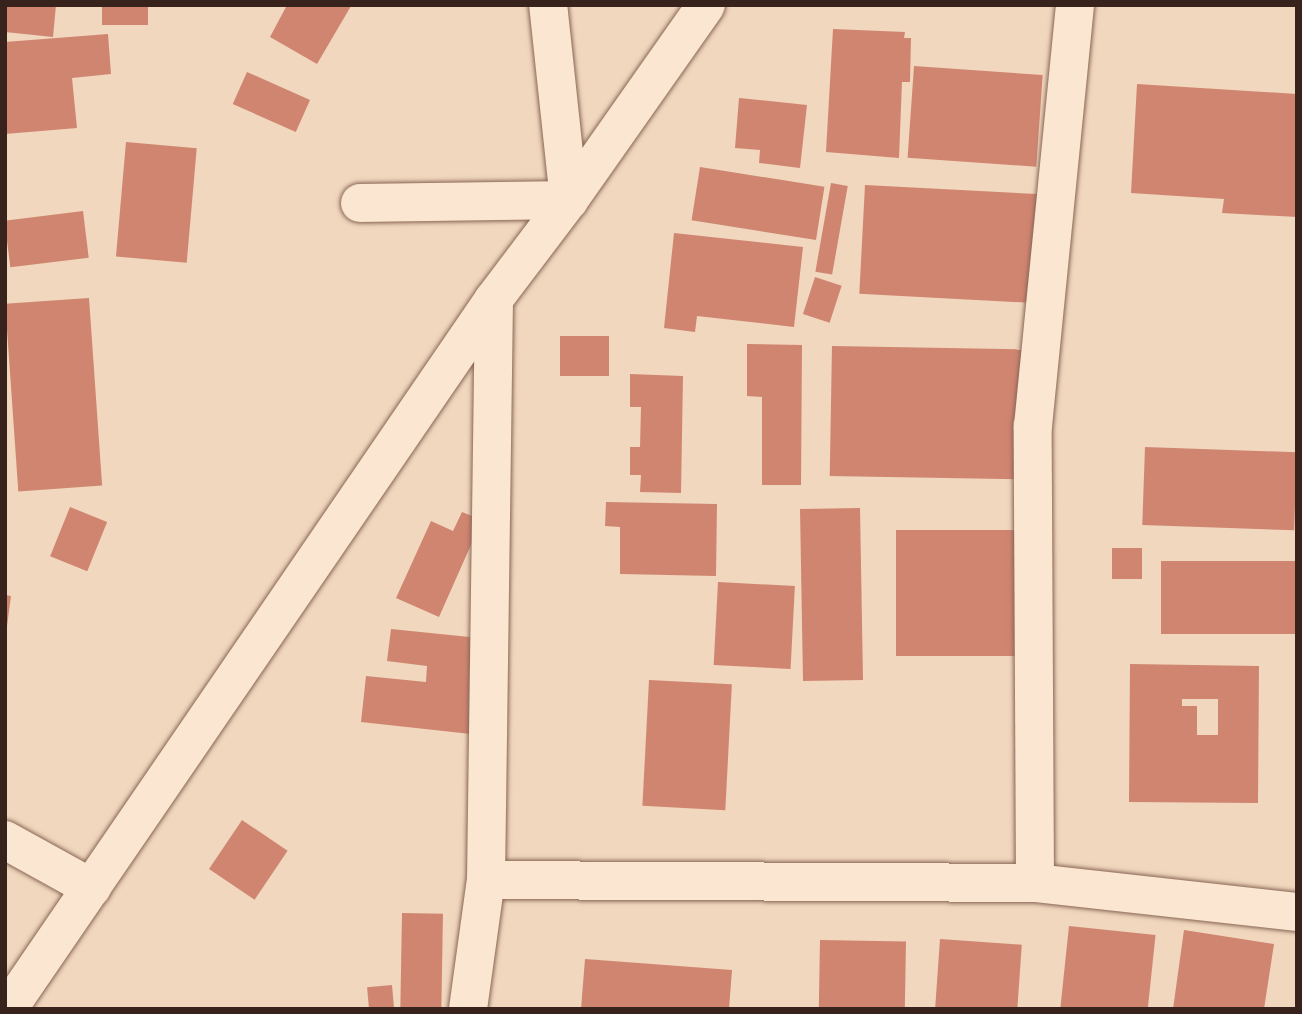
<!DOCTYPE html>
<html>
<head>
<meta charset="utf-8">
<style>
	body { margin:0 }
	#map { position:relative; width:1302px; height:1014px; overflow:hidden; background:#f0d7bd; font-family:Lora,serif }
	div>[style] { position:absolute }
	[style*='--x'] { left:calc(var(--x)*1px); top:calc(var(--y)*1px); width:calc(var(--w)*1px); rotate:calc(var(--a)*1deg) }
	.building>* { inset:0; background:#d08571; transform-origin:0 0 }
	.roads { filter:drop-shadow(0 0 2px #896655) drop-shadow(0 0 2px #896655) }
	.street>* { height:38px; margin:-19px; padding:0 19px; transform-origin:19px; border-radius:19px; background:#fae6d1 }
	.secondary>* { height:38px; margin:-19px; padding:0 19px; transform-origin:19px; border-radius:19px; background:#fae6d1 }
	span { translate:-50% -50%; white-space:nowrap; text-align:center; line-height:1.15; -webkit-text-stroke:6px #f7e2cd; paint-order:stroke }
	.frame { position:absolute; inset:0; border:7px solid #37231b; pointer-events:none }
</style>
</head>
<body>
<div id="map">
	<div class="building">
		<i style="clip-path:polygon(5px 5px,56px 5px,53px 37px,5px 32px)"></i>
		<i style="left:102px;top:5px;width:46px;height:20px"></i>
		<i style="clip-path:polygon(287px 5px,351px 6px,317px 64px,270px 37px)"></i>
		<i style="clip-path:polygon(833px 29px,905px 32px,904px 38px,911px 38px,910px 82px,902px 82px,899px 158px,826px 152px)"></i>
		<i style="clip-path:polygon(108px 34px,111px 74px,72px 78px,77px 128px,5px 134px,5px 42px)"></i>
		<i style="left:914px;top:66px;width:129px;height:92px;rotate:4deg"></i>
		<i style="left:247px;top:72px;width:69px;height:35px;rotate:24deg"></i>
		<i style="clip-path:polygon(1137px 84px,1297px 94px,1297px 217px,1222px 213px,1224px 199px,1131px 193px)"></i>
		<i style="clip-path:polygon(739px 98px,807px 105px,800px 168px,759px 163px,760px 150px,735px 148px)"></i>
		<i style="left:126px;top:142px;width:71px;height:115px;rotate:5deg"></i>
		<i style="left:700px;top:167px;width:126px;height:54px;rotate:9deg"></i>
		<i style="left:831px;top:183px;width:17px;height:90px;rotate:10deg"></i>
		<i style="left:865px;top:185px;width:183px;height:109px;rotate:3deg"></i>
		<i style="left:83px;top:211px;width:47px;height:79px;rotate:83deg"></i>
		<i style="clip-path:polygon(674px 233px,803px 247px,794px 327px,697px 316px,695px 332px,664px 328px)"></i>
		<i style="left:815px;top:277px;width:28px;height:39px;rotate:18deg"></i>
		<i style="left:89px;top:298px;width:188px;height:84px;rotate:86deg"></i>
		<i style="left:560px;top:336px;width:49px;height:40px"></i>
		<i style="clip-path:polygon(747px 344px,802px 345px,801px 485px,762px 485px,762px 397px,747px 396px)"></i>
		<i style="left:832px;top:346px;width:191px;height:130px;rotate:1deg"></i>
		<i style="clip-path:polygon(630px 374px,683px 376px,681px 493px,640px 492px,641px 475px,630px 475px,630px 447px,640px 447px,641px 407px,630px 407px)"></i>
		<i style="left:1145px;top:447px;width:152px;height:78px;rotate:2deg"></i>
		<i style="clip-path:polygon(606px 502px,717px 504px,716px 576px,620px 574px,620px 527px,605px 526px)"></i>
		<i style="left:70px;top:507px;width:40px;height:53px;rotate:22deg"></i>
		<i style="left:860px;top:508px;width:172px;height:60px;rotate:89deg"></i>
		<i style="clip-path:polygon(462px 512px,482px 520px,439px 617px,396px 598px,431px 521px,453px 531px)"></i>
		<i style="left:896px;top:530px;width:124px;height:126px"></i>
		<i style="left:1142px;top:548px;width:31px;height:30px;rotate:90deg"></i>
		<i style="left:1297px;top:561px;width:73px;height:136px;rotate:90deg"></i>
		<i style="left:718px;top:582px;width:77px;height:83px;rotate:3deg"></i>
		<i style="clip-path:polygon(5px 595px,11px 596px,7px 626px,5px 626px)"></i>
		<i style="clip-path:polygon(391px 629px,489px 639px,480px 735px,361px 722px,366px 676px,426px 682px,427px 666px,387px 661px)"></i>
		<i style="clip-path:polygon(evenodd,1130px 664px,1259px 666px,1258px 803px,1129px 802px,1130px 664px,1182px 699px,1218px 699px,1218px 735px,1197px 735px,1197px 706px,1182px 706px,1182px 699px)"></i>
		<i style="left:649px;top:680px;width:83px;height:126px;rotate:3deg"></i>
		<i style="left:242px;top:820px;width:55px;height:59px;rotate:34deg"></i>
		<i style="left:402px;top:913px;width:41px;height:96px;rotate:1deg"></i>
		<i style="left:1069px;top:926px;width:87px;height:83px;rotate:6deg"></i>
		<i style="clip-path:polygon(1184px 930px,1274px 944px,1264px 1009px,1173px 1009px)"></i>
		<i style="left:940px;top:939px;width:82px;height:70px;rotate:4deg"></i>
		<i style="left:820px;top:940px;width:86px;height:69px;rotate:1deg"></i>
		<i style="clip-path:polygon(585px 959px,732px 970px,729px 1009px,581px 1009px)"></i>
		<i style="left:392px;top:985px;width:24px;height:25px;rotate:85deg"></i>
	</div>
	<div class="roads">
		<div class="street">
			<i style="--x:360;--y:203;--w:209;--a:-0.8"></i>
			<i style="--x:569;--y:200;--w:196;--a:-96.1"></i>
			<i style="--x:5;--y:840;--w:99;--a:28.9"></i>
			<i style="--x:486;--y:880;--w:549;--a:0.31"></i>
			<i style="--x:1035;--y:883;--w:264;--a:6.3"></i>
			<i style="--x:1035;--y:883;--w:457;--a:-90.3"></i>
			<i style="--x:1033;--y:426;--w:423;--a:-84.3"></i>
			<i style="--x:468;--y:1009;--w:130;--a:-82.1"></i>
			<i style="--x:486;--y:880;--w:581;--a:-89.21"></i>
		</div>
		<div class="secondary">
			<i style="--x:8;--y:1009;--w:860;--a:-55.61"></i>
			<i style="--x:494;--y:299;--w:124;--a:-52.9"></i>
			<i style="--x:569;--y:200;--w:238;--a:-54.9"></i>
		</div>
	</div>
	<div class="frame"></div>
</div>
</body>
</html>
